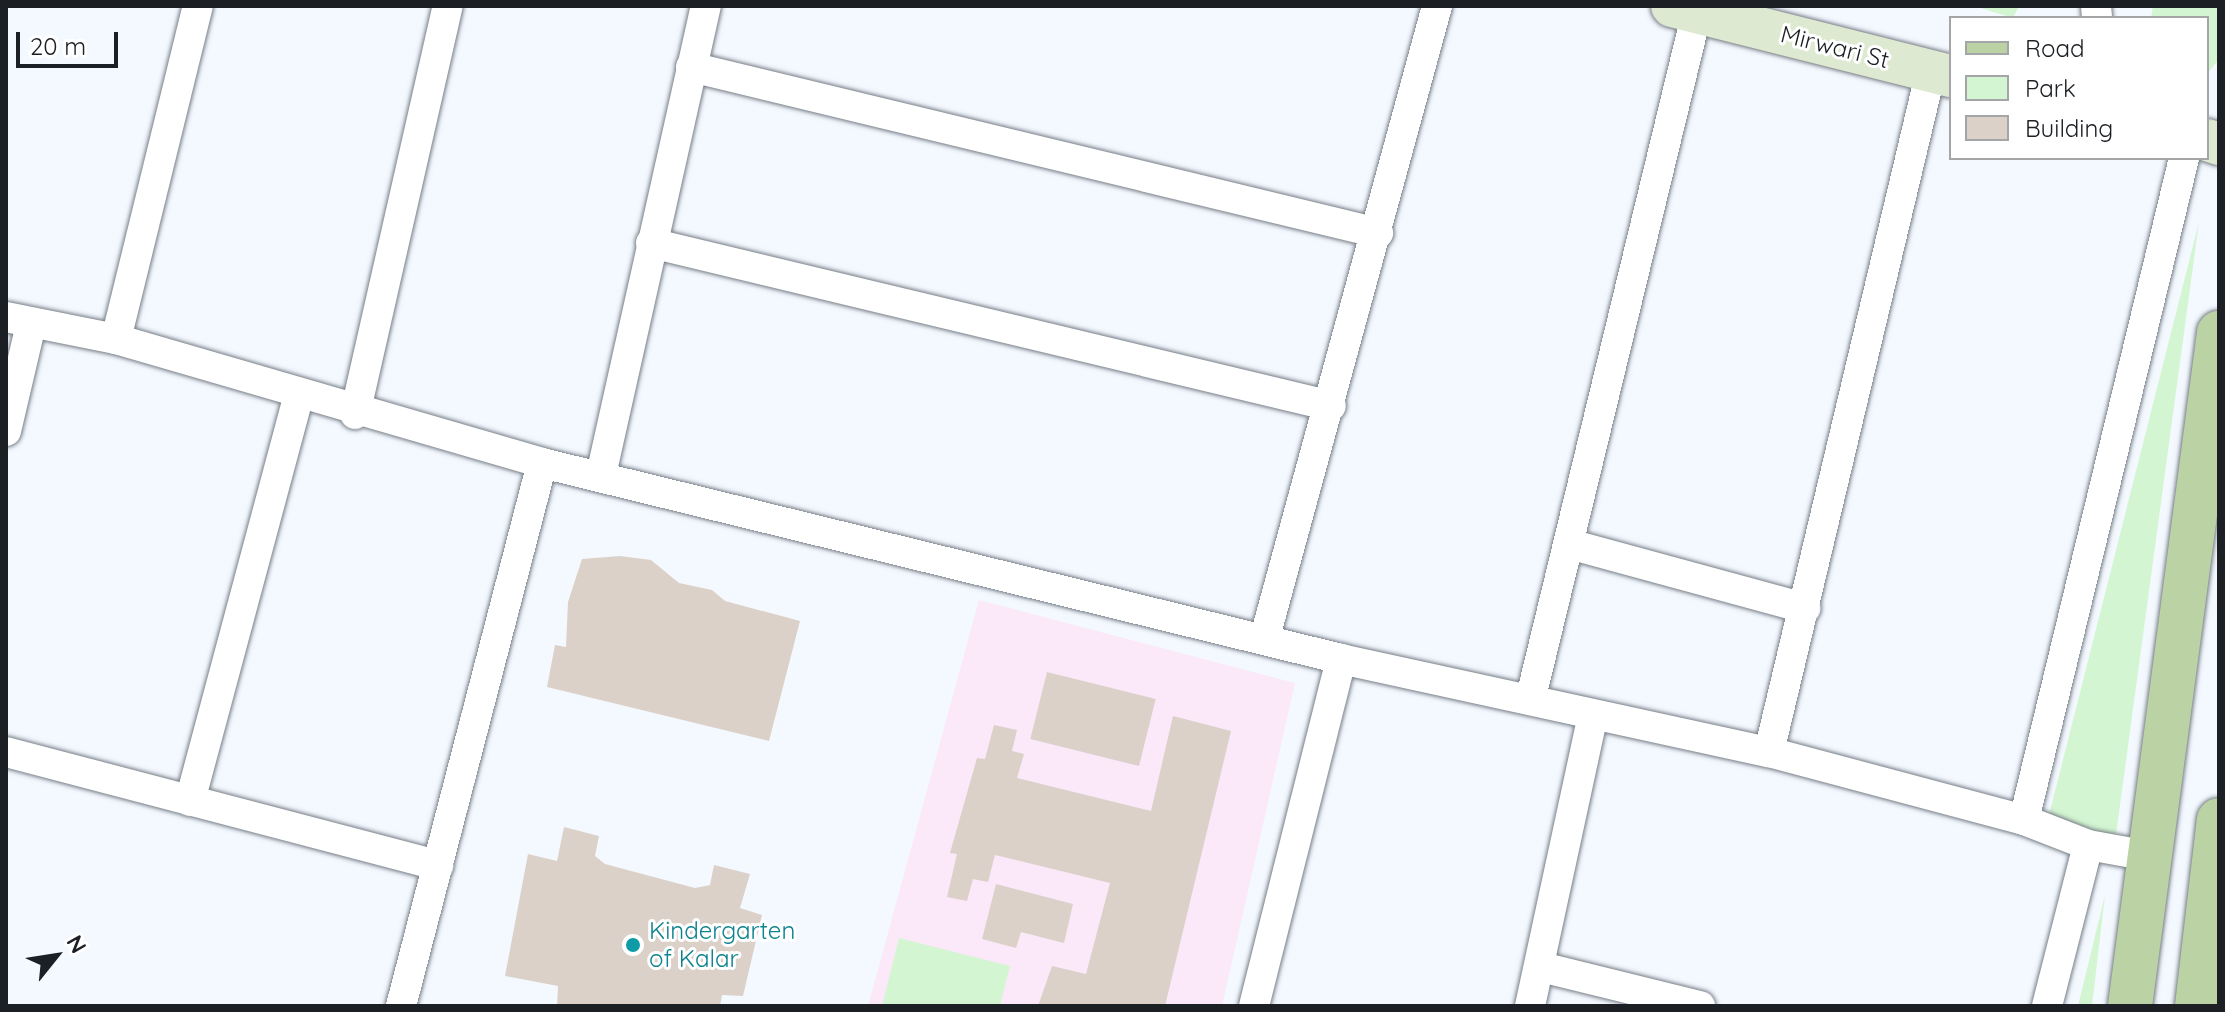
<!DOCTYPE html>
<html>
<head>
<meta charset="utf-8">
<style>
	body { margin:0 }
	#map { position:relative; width:2225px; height:1012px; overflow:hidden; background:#f4f9ff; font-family:Quicksand,sans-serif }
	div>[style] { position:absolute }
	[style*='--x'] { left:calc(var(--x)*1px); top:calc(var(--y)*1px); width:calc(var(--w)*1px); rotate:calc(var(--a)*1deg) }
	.education>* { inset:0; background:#fbe8f9 }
	.green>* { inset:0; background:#d4f5d1 }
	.building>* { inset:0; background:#dbd1c9; transform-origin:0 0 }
	.roads { filter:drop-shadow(0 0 2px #777e87) drop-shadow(0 0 2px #777e87) }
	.street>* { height:30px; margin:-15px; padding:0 15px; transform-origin:15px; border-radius:15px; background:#fff }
	.secondary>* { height:42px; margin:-21px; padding:0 21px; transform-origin:21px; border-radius:21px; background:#dde9d1 }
	.primary>* { height:44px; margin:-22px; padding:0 22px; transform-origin:22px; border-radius:22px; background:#bbd3a4 }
	.dots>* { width:22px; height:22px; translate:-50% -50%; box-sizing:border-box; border:4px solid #fff; border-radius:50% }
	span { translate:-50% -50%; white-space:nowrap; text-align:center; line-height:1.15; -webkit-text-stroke:6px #fff; paint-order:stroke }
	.street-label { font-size:24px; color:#1c1f23 }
	.culture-label { font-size:24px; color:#0d838f }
	.left { translate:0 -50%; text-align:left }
	.frame { position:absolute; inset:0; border:8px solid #1c1f23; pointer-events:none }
	.legend { position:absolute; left:1949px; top:16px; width:260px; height:144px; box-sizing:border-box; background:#fff; border:2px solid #a4a5a7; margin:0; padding:10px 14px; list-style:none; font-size:24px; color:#1c1f23 }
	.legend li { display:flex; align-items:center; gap:16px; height:40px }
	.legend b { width:40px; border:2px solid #a4a5a7 }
	.north { position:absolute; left:16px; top:916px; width:80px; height:80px; -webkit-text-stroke:6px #fff; paint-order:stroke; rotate:60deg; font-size:22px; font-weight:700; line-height:32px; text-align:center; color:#1c1f23 }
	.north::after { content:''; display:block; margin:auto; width:28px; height:36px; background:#1c1f23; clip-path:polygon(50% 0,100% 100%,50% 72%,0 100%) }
	.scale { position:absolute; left:16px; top:32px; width:102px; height:36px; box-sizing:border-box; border:4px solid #1c1f23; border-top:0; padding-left:10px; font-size:24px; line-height:28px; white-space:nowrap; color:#1c1f23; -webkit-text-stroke:6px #fff; paint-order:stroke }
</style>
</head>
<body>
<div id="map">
	<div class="education">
		<i style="clip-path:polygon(979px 600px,1295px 683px,1222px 1006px,868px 1006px)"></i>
	</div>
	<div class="green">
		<i style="clip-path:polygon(1974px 6px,2019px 6px,2013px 18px)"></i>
		<i style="clip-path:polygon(2153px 6px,2219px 6px,2219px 59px,2207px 74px,2207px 18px,2151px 18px)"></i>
		<i style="clip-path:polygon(2199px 222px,2115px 842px,2047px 823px)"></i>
		<i style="clip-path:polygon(2105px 895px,2092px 1006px,2078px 1006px)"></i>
		<i style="clip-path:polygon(899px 938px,1010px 966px,1000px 1006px,882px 1006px)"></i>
	</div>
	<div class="building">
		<i style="clip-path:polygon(620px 556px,651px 560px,679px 583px,712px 590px,725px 601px,800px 621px,769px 741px,547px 687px,555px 645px,566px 647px,568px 602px,582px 559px)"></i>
		<i style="left:1047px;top:672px;width:112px;height:69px;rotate:14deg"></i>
		<i style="clip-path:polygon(1173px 716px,1231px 731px,1165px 1006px,1038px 1006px,1052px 966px,1086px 974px,1110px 883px,995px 855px,988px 882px,973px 879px,967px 901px,947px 897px,957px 854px,950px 853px,977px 758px,985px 759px,994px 725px,1017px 730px,1012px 751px,1024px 754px,1017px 778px,1151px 811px)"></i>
		<i style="clip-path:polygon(564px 827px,599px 836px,595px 856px,605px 864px,695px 888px,710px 885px,714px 865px,750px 874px,740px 908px,762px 915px,743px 996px,722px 995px,720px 1006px,557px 1006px,558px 986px,505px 976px,528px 854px,557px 861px)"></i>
		<i style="clip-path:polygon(996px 884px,1073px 904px,1064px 943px,1021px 932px,1016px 948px,982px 939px)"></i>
	</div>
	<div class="roads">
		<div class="street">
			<i style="--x:2096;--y:6;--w:12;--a:85"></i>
			<i style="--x:691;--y:67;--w:707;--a:13.58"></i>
			<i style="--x:651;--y:243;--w:699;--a:13.48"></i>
			<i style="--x:6;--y:317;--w:112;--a:11.3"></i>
			<i style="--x:116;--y:339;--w:444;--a:16.2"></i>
			<i style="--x:542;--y:463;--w:823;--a:13.78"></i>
			<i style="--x:1341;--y:659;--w:438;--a:12.3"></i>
			<i style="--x:1769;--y:752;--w:264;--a:14.9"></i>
			<i style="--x:2024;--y:820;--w:69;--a:21.3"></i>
			<i style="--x:2088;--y:845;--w:62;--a:10.2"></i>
			<i style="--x:116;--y:339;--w:343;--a:-76.2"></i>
			<i style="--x:355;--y:414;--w:418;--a:-77.2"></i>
			<i style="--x:6;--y:431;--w:110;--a:-76.8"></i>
			<i style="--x:601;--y:475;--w:481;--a:-77.4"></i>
			<i style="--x:1569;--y:544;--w:245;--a:15.2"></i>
			<i style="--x:1265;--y:637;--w:654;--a:-74.75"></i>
			<i style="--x:1531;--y:697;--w:705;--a:-76.38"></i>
			<i style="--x:6;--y:752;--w:447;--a:14.7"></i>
			<i style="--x:1769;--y:752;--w:700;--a:-76.62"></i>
			<i style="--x:190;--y:801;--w:421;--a:-75"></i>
			<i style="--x:2024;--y:820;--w:681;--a:-76.41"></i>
			<i style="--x:1541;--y:967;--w:164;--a:13.8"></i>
			<i style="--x:401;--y:1006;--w:561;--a:-75.44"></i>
			<i style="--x:1254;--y:1006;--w:358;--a:-75.9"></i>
			<i style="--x:1530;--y:1006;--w:298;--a:-77.8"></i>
			<i style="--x:2047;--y:1006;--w:166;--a:-75.7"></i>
		</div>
		<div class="secondary">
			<i style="--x:1672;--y:6;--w:288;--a:14.1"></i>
			<i style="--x:2207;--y:140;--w:13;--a:18"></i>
		</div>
		<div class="primary">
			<i style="--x:2130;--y:1006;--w:679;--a:-82.47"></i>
			<i style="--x:2197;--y:1006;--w:187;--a:-83.3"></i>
		</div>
	</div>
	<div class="dots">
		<i style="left:633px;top:945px;background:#0f9aa8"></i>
	</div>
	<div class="street-label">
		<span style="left:1835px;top:47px;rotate:14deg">Mirwari St</span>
	</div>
	<div class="culture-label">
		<span class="left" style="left:649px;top:945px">Kindergarten<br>of Kalar</span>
	</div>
	<div class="frame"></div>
	<ul class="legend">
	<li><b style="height:10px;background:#bbd3a4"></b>Road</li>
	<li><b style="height:22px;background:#d4f5d1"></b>Park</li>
	<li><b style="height:22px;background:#dbd1c9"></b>Building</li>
	</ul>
	<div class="north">N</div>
	<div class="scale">20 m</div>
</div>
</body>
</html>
